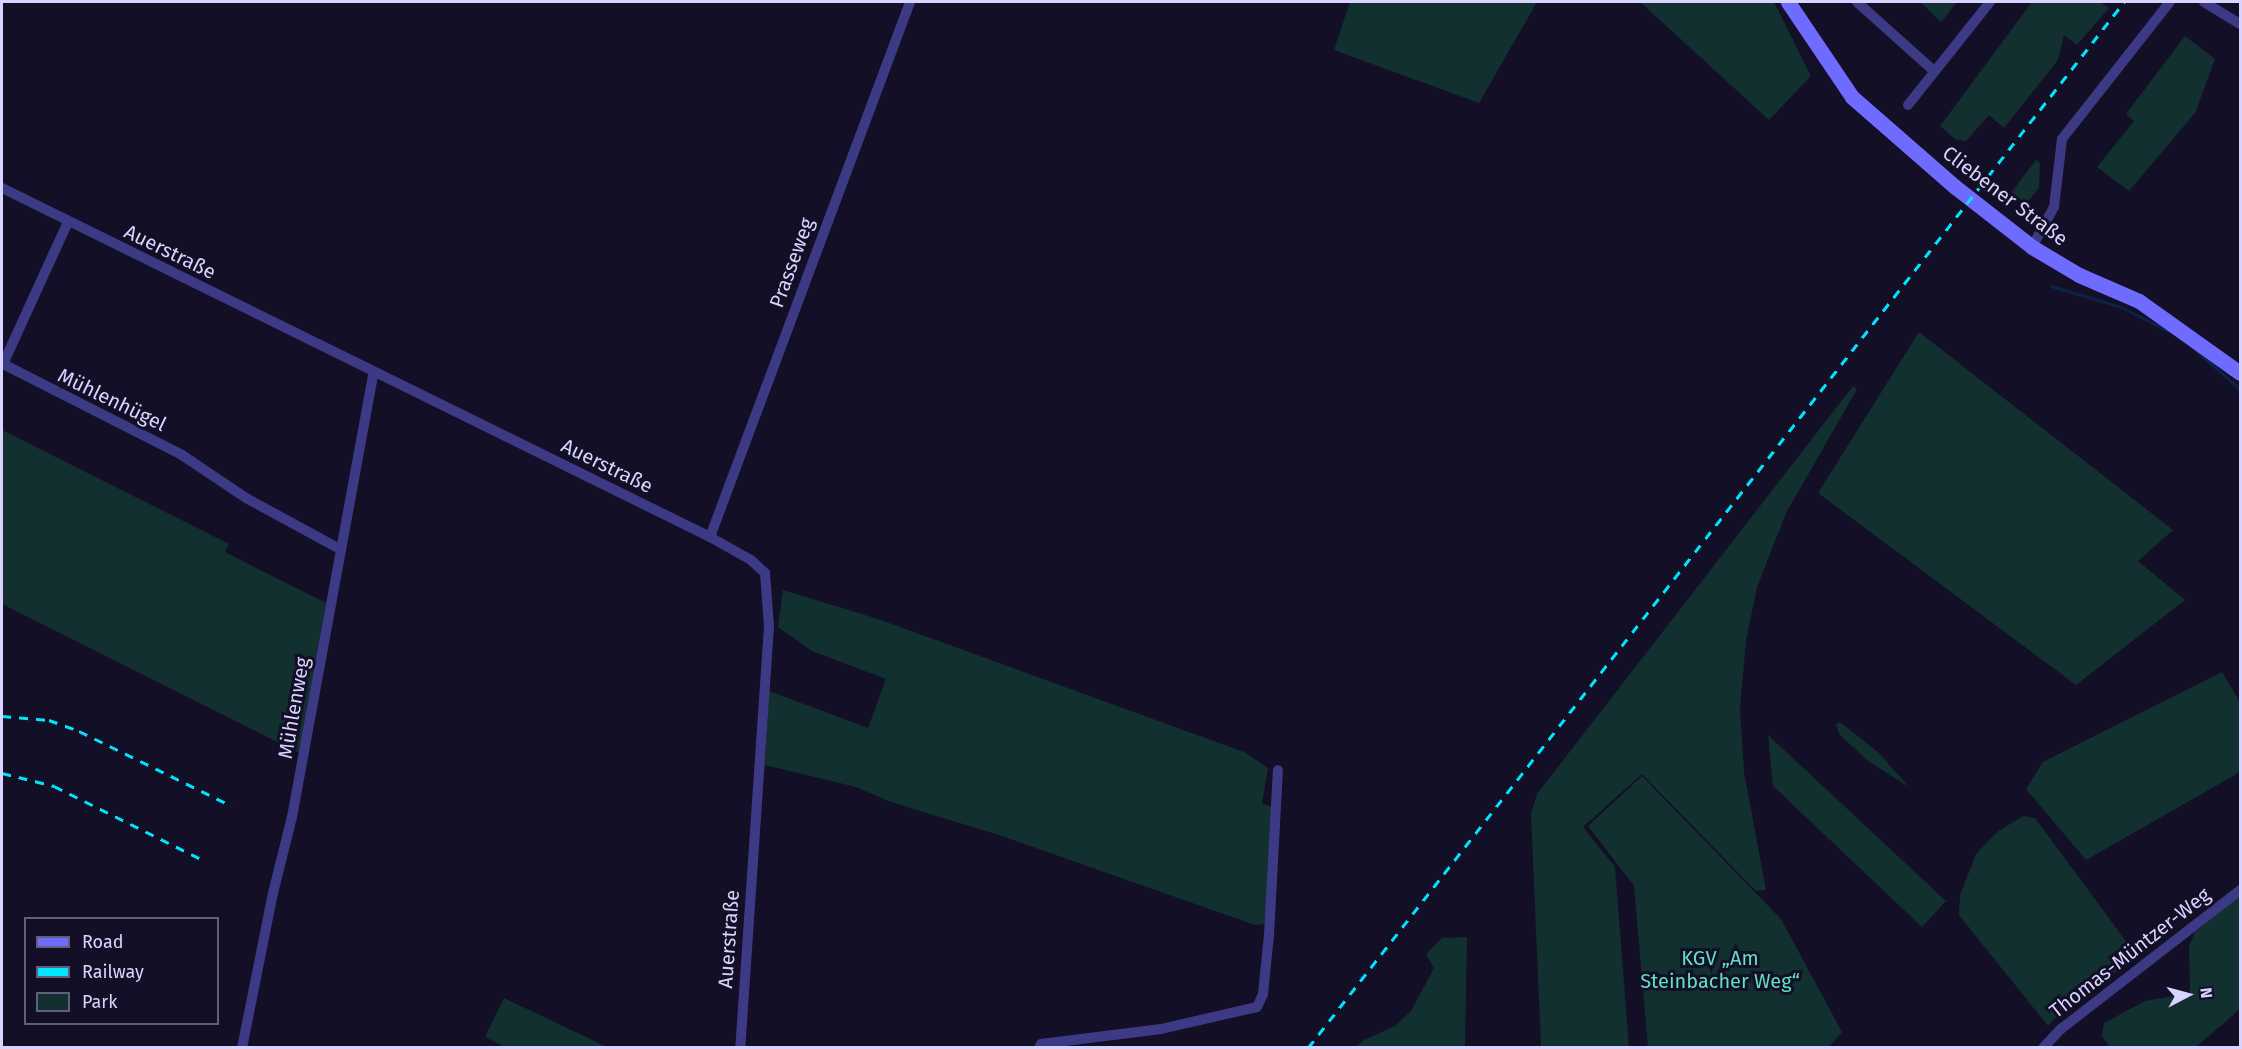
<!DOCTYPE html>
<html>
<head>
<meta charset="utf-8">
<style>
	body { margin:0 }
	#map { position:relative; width:2242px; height:1049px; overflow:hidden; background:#130f26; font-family:"Fira Sans",sans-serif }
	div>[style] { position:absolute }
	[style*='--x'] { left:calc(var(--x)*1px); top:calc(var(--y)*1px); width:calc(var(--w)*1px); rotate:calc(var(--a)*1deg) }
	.green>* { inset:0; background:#12302f }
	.stream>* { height:3px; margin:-1.5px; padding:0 1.5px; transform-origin:1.5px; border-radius:1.5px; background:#0c2248 }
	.street>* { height:10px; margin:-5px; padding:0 5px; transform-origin:5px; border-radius:5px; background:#3d3a85 }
	.secondary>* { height:15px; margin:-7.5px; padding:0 7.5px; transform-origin:7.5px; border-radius:7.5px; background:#6f6bff }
	.rail>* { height:3px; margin-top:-1.5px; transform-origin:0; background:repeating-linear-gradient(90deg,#00e5ff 0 9px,transparent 0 17px) }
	span { translate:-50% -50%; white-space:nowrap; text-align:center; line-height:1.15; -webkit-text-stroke:6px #130f26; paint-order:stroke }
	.street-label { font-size:20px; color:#d9d4ff }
	.park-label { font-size:20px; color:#5fe0c0 }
	.frame { position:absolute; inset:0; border:3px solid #d9d4ff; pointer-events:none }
	.legend { position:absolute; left:24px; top:917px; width:195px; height:108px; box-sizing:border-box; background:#130f26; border:2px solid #625e7d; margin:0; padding:8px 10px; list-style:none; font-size:18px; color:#d9d4ff }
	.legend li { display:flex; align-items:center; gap:12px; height:30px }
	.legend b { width:30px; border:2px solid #625e7d }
	.north { position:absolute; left:2158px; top:965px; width:60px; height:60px; -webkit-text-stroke:4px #130f26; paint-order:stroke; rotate:84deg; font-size:16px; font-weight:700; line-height:24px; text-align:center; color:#d9d4ff }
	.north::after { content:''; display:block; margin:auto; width:21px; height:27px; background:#d9d4ff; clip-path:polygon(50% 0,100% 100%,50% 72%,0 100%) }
</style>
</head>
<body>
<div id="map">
	<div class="green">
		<i style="clip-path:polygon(1350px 2px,1537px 2px,1479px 103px,1334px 50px)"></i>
		<i style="clip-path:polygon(1640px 2px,1774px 2px,1811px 76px,1769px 120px)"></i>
		<i style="clip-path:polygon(1920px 2px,1957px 2px,1941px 22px)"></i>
		<i style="clip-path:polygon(2032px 2px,2100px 2px,2109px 8px,2077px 45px,2064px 35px,2058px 60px,2004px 128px,1989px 115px,1966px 141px,1955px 139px,1940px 126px)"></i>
		<i style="clip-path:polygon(2185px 36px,2215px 59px,2195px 113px,2129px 191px,2097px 167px,2134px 121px,2126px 114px)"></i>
		<i style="clip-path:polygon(2036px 160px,2040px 163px,2039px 188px,2027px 203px,2021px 202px,2010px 194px)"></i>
		<i style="clip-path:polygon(1919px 332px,2173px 530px,2138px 561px,2185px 600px,2076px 685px,1818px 493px)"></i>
		<i style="clip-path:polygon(1853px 386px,1857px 389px,1786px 513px,1757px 587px,1746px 641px,1740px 708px,1744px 772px,1766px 890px,1756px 891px,1642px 774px,1583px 827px,1615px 867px,1629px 1047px,1541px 1047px,1531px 814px,1537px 794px)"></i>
		<i style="clip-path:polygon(2px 430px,229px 544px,225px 552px,326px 603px,299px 753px,2px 604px)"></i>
		<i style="clip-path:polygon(783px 590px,878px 619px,1244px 752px,1268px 768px,1262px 804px,1277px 808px,1272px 923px,1255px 925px,1002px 836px,891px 802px,856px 787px,765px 765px,769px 691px,868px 728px,886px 679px,812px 651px,778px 627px)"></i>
		<i style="clip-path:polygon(2222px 672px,2240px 702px,2240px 772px,2086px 860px,2026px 789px,2043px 762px)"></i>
		<i style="clip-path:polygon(1840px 722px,1879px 753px,1909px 787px,1868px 761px,1839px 734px,1836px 725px)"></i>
		<i style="clip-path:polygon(1768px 735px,1946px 901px,1922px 927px,1773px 786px)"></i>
		<i style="clip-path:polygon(1642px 776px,1781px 919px,1842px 1032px,1829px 1047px,1648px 1047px,1634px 886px,1588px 826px)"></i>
		<i style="clip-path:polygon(2023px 816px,2035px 818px,2137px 956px,2062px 1010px,2048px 1026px,1959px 915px,1960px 895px,1976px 854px,1997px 832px)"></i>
		<i style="clip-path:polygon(2240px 895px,2240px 1009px,2196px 1047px,2110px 1047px,2102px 1036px,2104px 1023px,2145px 1001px,2190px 993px,2189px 947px,2195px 932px)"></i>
		<i style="clip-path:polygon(1467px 937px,1465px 1047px,1357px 1047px,1362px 1041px,1395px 1026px,1411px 1011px,1434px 968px,1426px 954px,1442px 938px)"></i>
		<i style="clip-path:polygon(504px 998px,607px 1047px,505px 1047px,485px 1037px)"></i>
	</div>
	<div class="stream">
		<i style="--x:2051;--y:286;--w:73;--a:16.7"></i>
		<i style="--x:2121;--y:307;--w:51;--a:27.1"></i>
		<i style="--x:2194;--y:349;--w:61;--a:41"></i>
	</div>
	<div class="street">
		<i style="--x:1857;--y:2;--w:103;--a:41.9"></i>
		<i style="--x:2204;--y:2;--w:42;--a:31.4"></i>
		<i style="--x:1908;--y:105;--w:132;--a:-51.5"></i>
		<i style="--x:2;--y:188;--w:789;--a:26.24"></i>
		<i style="--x:710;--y:537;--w:47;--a:29.3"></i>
		<i style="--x:751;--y:560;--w:19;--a:43"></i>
		<i style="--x:765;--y:573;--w:53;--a:85.7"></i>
		<i style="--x:769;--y:626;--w:423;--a:93.9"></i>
		<i style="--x:68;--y:222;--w:156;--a:114.6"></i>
		<i style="--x:3;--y:364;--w:201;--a:26.9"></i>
		<i style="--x:182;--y:455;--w:77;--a:33.9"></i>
		<i style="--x:246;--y:498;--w:107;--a:28.5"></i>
		<i style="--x:2032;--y:247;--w:46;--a:-61.2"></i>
		<i style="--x:2054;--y:207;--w:68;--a:-83.3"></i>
		<i style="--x:2062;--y:139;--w:174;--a:-51.8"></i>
		<i style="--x:710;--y:537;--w:571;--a:-69.5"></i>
		<i style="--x:242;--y:1048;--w:158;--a:-78.7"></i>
		<i style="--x:273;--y:893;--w:78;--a:-76"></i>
		<i style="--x:292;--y:817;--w:452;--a:-79.6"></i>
		<i style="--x:1039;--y:1048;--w:4;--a:-63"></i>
		<i style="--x:1041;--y:1044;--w:121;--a:-7.1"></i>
		<i style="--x:1161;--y:1029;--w:98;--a:-12.9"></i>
		<i style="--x:1257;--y:1007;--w:14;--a:-65"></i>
		<i style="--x:1263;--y:994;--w:59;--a:-84.2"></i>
		<i style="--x:1269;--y:935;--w:165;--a:-86.9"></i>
		<i style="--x:2043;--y:1048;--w:26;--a:-47"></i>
		<i style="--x:2061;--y:1029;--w:227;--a:-37.8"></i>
	</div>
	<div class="secondary">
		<i style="--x:1788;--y:2;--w:115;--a:56"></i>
		<i style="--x:1852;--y:97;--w:135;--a:41.1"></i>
		<i style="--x:1954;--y:186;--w:99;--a:38"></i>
		<i style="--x:2032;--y:247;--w:55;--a:30.8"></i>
		<i style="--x:2079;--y:275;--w:65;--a:23.4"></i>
		<i style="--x:2139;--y:301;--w:124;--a:35.5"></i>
	</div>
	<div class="rail">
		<i style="--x:2;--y:716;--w:47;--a:4.9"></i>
		<i style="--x:49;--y:720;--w:32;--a:20"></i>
		<i style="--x:79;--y:731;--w:170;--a:26.1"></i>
		<i style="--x:2;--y:773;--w:54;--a:14"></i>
		<i style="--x:54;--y:786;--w:166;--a:26.4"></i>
		<i style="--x:1308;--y:1048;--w:1327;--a:-52.04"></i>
	</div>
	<div class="street-label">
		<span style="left:2005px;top:196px;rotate:37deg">Cliebener Straße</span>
		<span style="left:170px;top:252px;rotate:26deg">Auerstraße</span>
		<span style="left:792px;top:263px;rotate:-70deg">Prasseweg</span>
		<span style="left:112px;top:400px;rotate:26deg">Mühlenhügel</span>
		<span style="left:607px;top:466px;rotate:26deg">Auerstraße</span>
		<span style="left:294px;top:708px;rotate:-80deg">Mühlenweg</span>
		<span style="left:729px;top:939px;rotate:-86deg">Auerstraße</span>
		<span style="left:2130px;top:953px;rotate:-38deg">Thomas-Müntzer-Weg</span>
	</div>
	<div class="park-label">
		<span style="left:1720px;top:970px">KGV „Am<br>Steinbacher Weg“</span>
	</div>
	<div class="frame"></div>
	<ul class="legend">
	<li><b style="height:8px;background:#6f6bff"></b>Road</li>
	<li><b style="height:8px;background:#00e5ff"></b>Railway</li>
	<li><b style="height:16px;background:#12302f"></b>Park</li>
	</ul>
	<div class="north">N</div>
</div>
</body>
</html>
